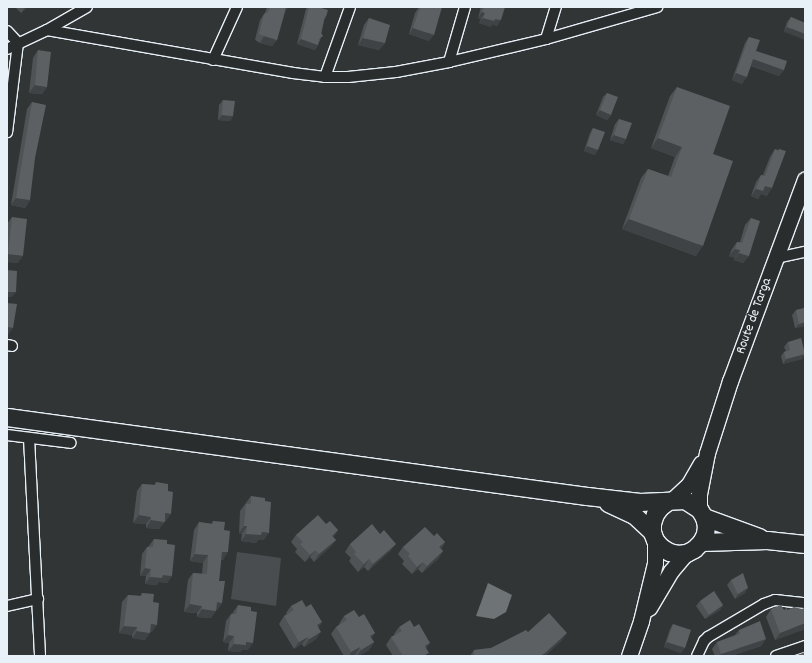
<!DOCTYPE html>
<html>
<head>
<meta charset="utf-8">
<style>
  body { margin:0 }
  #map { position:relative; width:812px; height:663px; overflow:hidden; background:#323536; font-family:Dekko,sans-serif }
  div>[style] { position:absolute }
  .green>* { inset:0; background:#494d4f }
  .water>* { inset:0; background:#6e7376 }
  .roads { filter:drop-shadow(1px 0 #e8f1f8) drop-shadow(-1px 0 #e8f1f8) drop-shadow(0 1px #e8f1f8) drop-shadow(0 -1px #e8f1f8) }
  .minor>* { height:10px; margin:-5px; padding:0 5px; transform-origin:5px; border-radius:5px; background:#2a2d2e }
  .secondary>* { height:15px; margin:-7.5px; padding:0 7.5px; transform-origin:7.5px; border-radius:7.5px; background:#2a2d2e }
  .primary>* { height:17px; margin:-8.5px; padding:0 8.5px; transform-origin:8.5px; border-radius:8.5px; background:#2a2d2e }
  .wall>* { inset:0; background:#4f5355 }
  .shaded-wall>* { inset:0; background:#404345 }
  .building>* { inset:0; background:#5c6063 }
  span { translate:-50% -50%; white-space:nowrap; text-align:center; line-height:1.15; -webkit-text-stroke:3px #2a2d2e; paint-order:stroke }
  .street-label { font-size:14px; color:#e8f1f8 }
  .frame { position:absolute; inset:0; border:8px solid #e8f1f8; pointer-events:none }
</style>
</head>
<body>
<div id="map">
  <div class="green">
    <i style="clip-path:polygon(237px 552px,281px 558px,276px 606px,231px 599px)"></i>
  </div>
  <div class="water">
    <i style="clip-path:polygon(488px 583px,512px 595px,506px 612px,494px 619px,476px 616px)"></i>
  </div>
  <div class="roads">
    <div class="minor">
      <i style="left:47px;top:30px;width:250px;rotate:9.9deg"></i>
      <i style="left:293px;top:73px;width:32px;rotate:7deg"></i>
      <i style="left:325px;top:77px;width:23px"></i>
      <i style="left:348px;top:77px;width:48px;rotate:-5.9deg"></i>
      <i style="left:396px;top:72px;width:54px;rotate:-10.7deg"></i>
      <i style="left:449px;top:62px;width:100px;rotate:-13.3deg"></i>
      <i style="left:546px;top:39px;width:116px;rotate:-16.1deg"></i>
      <i style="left:7px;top:31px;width:16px;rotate:47deg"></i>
      <i style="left:18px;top:43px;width:90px;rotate:97deg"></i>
      <i style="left:546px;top:39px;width:34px;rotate:-73deg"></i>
      <i style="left:7px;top:49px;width:44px;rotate:-25.4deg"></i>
      <i style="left:47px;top:30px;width:46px;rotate:-29.9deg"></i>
      <i style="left:213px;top:60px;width:58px;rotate:-65.6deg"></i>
      <i style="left:449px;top:62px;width:57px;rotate:-73.8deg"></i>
      <i style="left:325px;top:77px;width:74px;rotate:-70.3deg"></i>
      <i style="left:776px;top:258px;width:30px;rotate:-12deg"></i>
      <i style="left:7px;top:345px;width:5px;rotate:11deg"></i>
      <i style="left:7px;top:435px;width:64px;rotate:7.1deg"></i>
      <i style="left:29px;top:438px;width:218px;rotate:87.1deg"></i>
      <i style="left:7px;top:606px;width:32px;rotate:-13deg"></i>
      <i style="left:697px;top:656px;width:17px;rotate:-65deg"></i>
      <i style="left:704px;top:641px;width:6px;rotate:-45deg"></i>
      <i style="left:708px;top:637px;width:65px;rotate:-30.5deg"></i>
      <i style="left:764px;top:604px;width:12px;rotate:-20deg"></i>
      <i style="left:775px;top:600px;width:30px;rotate:6deg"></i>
      <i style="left:776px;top:656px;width:31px;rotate:-19deg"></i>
    </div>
    <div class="secondary">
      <i style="left:671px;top:501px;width:25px;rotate:-43deg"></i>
      <i style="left:689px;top:484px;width:24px;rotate:-60deg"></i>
      <i style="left:699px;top:509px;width:15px;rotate:-90deg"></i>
      <i style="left:699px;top:494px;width:42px;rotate:-79deg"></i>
      <i style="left:707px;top:453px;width:76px;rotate:-72.3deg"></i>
      <i style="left:730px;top:381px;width:215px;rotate:-69.6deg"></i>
      <i style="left:649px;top:608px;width:43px;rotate:-59.3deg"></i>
      <i style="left:671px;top:571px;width:23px;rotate:-50deg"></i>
      <i style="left:629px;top:656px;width:37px;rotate:-71deg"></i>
      <i style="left:641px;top:621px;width:60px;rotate:-76.4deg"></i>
      <i style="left:655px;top:563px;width:23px;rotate:-90deg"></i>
    </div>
    <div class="primary">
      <i style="left:7px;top:417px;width:585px;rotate:7.76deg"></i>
      <i style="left:587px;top:496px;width:53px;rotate:6.5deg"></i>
      <i style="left:640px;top:502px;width:45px;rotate:-2.5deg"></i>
      <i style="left:685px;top:500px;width:17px;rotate:33deg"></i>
      <i style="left:699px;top:509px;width:9px;rotate:58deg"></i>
      <i style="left:704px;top:517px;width:9px;rotate:77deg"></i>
      <i style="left:706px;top:526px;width:8px;rotate:97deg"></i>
      <i style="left:705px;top:534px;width:9px;rotate:117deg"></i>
      <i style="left:701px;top:542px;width:10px;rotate:135deg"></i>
      <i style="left:694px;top:549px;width:9px;rotate:153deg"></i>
      <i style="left:686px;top:553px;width:8px;rotate:173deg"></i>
      <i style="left:678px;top:554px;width:9px;rotate:-167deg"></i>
      <i style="left:669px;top:552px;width:9px;rotate:-148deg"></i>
      <i style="left:661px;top:547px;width:9px;rotate:-131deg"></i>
      <i style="left:655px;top:540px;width:9px;rotate:-111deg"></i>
      <i style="left:652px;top:532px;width:9px;rotate:-90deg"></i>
      <i style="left:652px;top:523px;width:9px;rotate:-72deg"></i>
      <i style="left:655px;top:514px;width:9px;rotate:-54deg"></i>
      <i style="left:660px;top:507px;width:9px;rotate:-36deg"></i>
      <i style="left:608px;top:503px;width:29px;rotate:25deg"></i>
      <i style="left:634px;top:515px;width:25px;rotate:43deg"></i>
      <i style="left:704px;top:517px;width:59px;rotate:20deg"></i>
      <i style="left:701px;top:542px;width:66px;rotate:-1.7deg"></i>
      <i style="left:767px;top:540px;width:38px;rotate:6deg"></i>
    </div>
  </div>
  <div class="wall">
    <i style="clip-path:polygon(15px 7px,28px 7px,21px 13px)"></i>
    <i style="clip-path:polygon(267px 7px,288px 7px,285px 12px,277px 40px,272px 46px,260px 43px,255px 40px,260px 20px,264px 14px,265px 13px)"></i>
    <i style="clip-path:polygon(308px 7px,318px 7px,326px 17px,324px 20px,320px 41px,319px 42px,318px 45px,315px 50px,297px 44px,306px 9px)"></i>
    <i style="clip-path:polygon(419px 7px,429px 41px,409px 34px,415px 13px)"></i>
    <i style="clip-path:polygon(481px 7px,505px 7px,497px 26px,492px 24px,491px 27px,479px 23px,481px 19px,478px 18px)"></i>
    <i style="clip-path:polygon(791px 17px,805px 23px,784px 32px,787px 22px)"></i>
    <i style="clip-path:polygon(369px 18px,385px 43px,379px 50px,358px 45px,364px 25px)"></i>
    <i style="clip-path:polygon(749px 37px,756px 51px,784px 70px,779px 76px,751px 66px,742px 84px,732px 80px,745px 43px)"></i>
    <i style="clip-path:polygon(38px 50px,47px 87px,42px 94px,29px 93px,33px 58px)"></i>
    <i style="clip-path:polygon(677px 87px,713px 154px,696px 256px,622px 229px,641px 178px,648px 169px,668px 176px,675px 157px,651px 148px,670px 96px)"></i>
    <i style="clip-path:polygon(607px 93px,611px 115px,607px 120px,596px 115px,603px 97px)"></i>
    <i style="clip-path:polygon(223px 100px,233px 116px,230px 121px,218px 120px,219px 105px)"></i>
    <i style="clip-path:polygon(32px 102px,30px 200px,25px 208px,11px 205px,27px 109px)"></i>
    <i style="clip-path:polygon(619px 119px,626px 139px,623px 144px,610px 140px,615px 124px)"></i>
    <i style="clip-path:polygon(593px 128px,595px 155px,584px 151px,590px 133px)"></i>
    <i style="clip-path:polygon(775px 149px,778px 150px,779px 149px,767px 196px,761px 194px,758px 199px,751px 196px,756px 182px,761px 175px,763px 175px,770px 157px)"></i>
    <i style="clip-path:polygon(12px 217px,18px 263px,7px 262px,7px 224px)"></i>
    <i style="clip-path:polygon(751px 218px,749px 256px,743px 263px,734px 260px,735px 258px,729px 256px,732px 249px,737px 242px,740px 242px,745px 225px)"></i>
    <i style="clip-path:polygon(805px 308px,805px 326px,795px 328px,792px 315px,796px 310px)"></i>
    <i style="clip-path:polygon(788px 342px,805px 352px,805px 354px,802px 359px,783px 364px,781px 356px,784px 352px,786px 351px,784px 347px)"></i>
    <i style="clip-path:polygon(156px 482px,166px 521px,165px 521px,159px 529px,146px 528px,146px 524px,133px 523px,137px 491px,142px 484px,154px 485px)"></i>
    <i style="clip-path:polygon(251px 496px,264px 540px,258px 540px,256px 543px,241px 541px,242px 534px,239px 533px,240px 511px)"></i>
    <i style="clip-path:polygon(213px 521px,224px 530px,223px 560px,221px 560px,219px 581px,222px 603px,217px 610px,216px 610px,211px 618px,197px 617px,197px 613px,184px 612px,188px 580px,193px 573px,202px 574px,203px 563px,190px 561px,194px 530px,199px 522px,211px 524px)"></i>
    <i style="clip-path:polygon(326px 524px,338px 530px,333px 537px,336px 540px,330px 547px,314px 562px,310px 557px,305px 562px,295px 552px,297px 549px,291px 542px,296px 535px)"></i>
    <i style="clip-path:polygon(380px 534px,396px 544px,390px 551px,368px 571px,364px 567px,358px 572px,349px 561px,351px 558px,345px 552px,350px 544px)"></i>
    <i style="clip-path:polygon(434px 536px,445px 542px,441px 549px,443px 551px,438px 559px,422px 573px,418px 569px,412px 574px,402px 564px,404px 561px,398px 554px,403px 547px)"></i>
    <i style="clip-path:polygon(154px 539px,167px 544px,172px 576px,167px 583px,159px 582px,157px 585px,145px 584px,146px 576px,140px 576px,142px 554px,147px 547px,148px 547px)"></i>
    <i style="clip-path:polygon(731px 580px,745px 593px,735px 599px,727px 585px)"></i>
    <i style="clip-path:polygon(142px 593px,152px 632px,150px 632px,145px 640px,132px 638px,132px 635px,119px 633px,122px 602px,128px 595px,140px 596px)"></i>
    <i style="clip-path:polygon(700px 601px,723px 605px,720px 610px,705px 619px,696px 606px)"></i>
    <i style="clip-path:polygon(238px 605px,248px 650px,242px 650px,240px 652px,228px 651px,229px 643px,223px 642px,226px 621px,231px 614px,232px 614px)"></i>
    <i style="clip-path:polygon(291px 606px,306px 607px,322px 622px,318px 628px,316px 639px,304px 647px,302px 644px,294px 649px,279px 624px,284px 616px,287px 614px,286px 613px)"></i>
    <i style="clip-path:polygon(805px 608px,805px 629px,775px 640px,766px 617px,771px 609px,787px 610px,802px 609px)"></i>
    <i style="clip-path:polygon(344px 616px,359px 617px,375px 633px,371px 638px,374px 642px,369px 650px,358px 656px,356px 656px,355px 655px,352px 656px,344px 656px,331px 634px,336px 627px,339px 625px,339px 624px)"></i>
    <i style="clip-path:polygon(673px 624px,681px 653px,664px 647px,670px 629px)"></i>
    <i style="clip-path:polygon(399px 627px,426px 648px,426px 656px,393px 656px,386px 645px,391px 637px,395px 635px,394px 634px)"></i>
    <i style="clip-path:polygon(739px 630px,766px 639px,761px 646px,731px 656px,715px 656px,712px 649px,717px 642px,735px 635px)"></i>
    <i style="clip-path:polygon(528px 632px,562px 640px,545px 656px,470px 656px,474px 650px,491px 648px)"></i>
  </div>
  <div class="shaded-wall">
    <i style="clip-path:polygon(25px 7px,28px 7px,21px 13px)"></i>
    <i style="clip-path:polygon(285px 7px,288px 7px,285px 12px,282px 11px)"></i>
    <i style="clip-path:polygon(482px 12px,485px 13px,481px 19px,478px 18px)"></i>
    <i style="clip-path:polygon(483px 18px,495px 19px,501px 20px,497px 26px,492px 24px,491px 27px,479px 23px)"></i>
    <i style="clip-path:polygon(787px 27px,805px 34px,805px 40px,784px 32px)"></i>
    <i style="clip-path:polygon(413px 28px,434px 35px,429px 41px,409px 34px)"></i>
    <i style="clip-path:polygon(264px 36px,277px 40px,272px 46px,260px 43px)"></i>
    <i style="clip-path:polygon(363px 38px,385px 43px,379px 50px,358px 45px)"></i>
    <i style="clip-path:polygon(301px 39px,318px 45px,315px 50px,297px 44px)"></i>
    <i style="clip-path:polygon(753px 59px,784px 70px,779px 76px,749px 65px)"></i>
    <i style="clip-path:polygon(736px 73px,747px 77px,742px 84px,732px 80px)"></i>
    <i style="clip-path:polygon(35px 85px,47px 87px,42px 94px,29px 93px)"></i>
    <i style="clip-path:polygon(600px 110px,611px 115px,607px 120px,596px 115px)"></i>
    <i style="clip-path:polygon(222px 115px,233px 116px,230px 121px,218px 120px)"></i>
    <i style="clip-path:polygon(614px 135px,626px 139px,623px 144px,610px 140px)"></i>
    <i style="clip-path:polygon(658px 138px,682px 147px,675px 157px,651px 148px)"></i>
    <i style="clip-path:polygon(587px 146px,598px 150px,595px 155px,584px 151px)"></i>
    <i style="clip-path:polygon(765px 186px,772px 188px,767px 196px,761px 194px,758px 199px,751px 196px,756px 189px)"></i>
    <i style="clip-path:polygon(16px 198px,30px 200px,25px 208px,11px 205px)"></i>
    <i style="clip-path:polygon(629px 219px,703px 246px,696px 256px,622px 229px)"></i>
    <i style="clip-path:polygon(735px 249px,740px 250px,735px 258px,729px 256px)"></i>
    <i style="clip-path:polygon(739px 253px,749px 256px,743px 263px,734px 260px)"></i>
    <i style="clip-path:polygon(8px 254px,23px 256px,18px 263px,7px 262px,7px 255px)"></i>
    <i style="clip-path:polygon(7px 292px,16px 292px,12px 297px,7px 297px)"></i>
    <i style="clip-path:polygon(805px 322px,805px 326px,795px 328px,799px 324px)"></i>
    <i style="clip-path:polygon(7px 327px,13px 328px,8px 335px,7px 335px)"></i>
    <i style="clip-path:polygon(805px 354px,802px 359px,783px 364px,786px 359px)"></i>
    <i style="clip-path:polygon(165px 513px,171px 514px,166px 521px,160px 521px)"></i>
    <i style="clip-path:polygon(139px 515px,151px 517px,146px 524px,133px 523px)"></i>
    <i style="clip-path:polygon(151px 520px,165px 522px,159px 529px,146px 528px)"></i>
    <i style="clip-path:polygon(244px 526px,247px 526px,242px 534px,239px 533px)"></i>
    <i style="clip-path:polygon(338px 530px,333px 538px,332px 536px)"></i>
    <i style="clip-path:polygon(262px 532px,269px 533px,264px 540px,258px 540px,256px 543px,241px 541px,246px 534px)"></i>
    <i style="clip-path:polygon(336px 540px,330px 547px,314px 562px,319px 554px)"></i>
    <i style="clip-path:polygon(445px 542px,440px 549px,439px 547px)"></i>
    <i style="clip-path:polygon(396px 544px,390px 551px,368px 571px,373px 564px)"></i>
    <i style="clip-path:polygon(315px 550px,310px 557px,305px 562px,310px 555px)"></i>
    <i style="clip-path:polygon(443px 551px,438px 559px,422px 573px,427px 566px)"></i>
    <i style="clip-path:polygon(222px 552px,228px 552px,223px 560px,217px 559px)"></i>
    <i style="clip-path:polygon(195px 554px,208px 555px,203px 563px,190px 561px)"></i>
    <i style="clip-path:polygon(369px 559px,364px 567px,358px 572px,364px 564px)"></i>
    <i style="clip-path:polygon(423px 562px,418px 569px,412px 574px,417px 567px)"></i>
    <i style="clip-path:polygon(145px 568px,151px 569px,146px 576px,140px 576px)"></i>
    <i style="clip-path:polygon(163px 575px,172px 576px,167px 583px,159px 582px,157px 585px,145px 584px,150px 577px)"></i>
    <i style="clip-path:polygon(748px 588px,745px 593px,735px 599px,738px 594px)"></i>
    <i style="clip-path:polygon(217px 602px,222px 603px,217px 610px,211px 610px)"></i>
    <i style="clip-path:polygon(190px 604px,202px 606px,197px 613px,184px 612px)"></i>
    <i style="clip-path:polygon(723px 605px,720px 610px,705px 619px,709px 615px)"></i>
    <i style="clip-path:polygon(202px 609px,216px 611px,211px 618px,197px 617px)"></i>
    <i style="clip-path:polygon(322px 622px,317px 630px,317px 625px)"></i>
    <i style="clip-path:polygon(805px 623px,805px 629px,775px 640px,780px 633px)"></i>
    <i style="clip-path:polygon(151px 624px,157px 625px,152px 632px,146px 631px)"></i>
    <i style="clip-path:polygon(124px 626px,137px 627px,132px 635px,119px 633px)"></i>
    <i style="clip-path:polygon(137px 631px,150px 633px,145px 640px,132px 638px)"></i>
    <i style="clip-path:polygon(321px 632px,316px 639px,304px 647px,309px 639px)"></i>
    <i style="clip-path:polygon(375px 633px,370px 640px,370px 636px)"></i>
    <i style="clip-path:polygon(567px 633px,562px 640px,545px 656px,540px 656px)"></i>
    <i style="clip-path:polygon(228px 635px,234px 636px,229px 643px,223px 642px)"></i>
    <i style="clip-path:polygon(308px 637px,302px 644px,294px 649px,299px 642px)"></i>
    <i style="clip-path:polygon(766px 639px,761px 646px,731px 656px,720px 656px,721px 654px)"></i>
    <i style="clip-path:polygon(246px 642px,253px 643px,248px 650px,242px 650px,240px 652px,228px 651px,234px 644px)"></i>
    <i style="clip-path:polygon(374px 642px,369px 650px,358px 656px,357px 656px,361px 650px)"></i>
    <i style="clip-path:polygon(667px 642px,685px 648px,681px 653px,664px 647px)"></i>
    <i style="clip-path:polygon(430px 643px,425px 650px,425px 646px)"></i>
    <i style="clip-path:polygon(360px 647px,355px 655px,352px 656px,349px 656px,351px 652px)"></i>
  </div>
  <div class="building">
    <i style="clip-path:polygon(270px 7px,286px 7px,277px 40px,264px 36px,259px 34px,264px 14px,268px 12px)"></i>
    <i style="clip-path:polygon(309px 7px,318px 7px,328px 10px,326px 17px,325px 16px,321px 33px,323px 36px,319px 39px,318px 45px,301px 39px)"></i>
    <i style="clip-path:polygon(420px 7px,442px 7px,434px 35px,413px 28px)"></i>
    <i style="clip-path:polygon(484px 7px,505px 7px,501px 20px,495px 19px,494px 21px,483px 18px,485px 13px,482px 12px)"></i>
    <i style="clip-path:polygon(791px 17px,805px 23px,805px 34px,787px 27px)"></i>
    <i style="clip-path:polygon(369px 18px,390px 25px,385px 43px,363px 38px)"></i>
    <i style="clip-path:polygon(749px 37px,760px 40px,756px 51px,787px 61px,784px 70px,753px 59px,747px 77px,736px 73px)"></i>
    <i style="clip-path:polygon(38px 50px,51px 52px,47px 87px,35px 85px)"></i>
    <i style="clip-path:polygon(677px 87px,730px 106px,713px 154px,733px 161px,703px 246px,629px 219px,648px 169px,671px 177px,682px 147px,658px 138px)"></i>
    <i style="clip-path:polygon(607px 93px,618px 97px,611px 115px,600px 110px)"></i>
    <i style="clip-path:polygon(223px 100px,235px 101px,233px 116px,222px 115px)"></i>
    <i style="clip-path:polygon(32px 102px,46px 105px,35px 158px,30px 200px,16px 198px)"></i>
    <i style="clip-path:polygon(619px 119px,632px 123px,626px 139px,614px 135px)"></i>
    <i style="clip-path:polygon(593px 128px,605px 132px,598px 150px,587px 146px)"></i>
    <i style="clip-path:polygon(775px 149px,778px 151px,779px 149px,786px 151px,772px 188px,765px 186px,763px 191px,756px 189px,761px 175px,765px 176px)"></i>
    <i style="clip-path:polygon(12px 217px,27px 219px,23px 256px,8px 254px)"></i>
    <i style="clip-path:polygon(751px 218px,760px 221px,749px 256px,739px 253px,740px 250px,735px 249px,737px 242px,742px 243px)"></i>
    <i style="clip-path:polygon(7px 270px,17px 271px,16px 292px,7px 292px)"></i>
    <i style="clip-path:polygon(7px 303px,17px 304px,13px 328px,7px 327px)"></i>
    <i style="clip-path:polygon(805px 308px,805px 322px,799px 324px,796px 310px)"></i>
    <i style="clip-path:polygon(801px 338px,805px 354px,786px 359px,784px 352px,790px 350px,788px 342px)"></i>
    <i style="clip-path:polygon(156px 482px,168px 484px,168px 491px,173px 492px,171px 514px,165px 513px,165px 522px,151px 520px,151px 517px,139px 515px,142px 484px,156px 485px)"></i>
    <i style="clip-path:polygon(251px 496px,265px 498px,265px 501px,271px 502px,269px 533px,262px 532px,261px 535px,246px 534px,247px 526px,244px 526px,246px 504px,251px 504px)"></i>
    <i style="clip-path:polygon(318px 515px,326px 524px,330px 521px,338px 530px,332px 536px,336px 540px,319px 554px,315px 550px,310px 555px,300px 544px,303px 542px,296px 535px)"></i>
    <i style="clip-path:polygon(213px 521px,225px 522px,224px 530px,230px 531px,228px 552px,222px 552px,219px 581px,225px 581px,222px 603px,217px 602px,216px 611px,202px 609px,202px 606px,190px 604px,193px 573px,207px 574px,208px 555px,195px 554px,199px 522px,213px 524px)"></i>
    <i style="clip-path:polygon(372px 524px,380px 534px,384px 530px,396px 544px,373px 564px,369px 559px,364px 564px,354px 554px,356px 552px,350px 544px)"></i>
    <i style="clip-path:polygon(425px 527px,434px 536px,437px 533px,445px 542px,439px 547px,443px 551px,427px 566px,423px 562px,417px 567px,408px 556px,410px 554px,403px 547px)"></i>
    <i style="clip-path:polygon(154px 539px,167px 540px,167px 544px,175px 545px,172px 576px,163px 575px,162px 578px,150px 577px,151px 569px,145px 568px,147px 547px,153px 547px)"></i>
    <i style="clip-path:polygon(743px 573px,748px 588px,738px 594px,731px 580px)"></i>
    <i style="clip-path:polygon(714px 591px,723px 605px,709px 615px,700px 601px)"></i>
    <i style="clip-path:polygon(142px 593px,154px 594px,153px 602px,159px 603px,157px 625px,151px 624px,150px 633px,137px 631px,137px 627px,124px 626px,128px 595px,142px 596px)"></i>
    <i style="clip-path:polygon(302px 600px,306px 607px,311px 604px,322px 622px,317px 625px,321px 632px,309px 639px,308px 637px,299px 642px,284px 616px,294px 610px,291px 606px)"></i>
    <i style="clip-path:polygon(238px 605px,251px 607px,251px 611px,257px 612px,253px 643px,246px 642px,246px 645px,234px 644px,234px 636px,228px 635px,231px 614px,236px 614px)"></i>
    <i style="clip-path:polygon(781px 605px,784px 610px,787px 608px,787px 610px,794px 607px,802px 609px,805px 608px,805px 623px,780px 633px,771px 609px)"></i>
    <i style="clip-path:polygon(354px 610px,359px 617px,364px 614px,375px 633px,370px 636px,374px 642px,361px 650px,360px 647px,351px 652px,336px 627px,347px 620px,344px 616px)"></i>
    <i style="clip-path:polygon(549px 613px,567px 633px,545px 653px,540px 656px,474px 656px,474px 650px,491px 648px,526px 630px,528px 632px)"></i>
    <i style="clip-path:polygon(410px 620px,414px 627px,419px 624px,430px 643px,425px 646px,429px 653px,423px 656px,403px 656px,391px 637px,402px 631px,399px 627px)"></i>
    <i style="clip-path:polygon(760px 621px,766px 639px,721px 654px,717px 642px,740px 634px,739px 630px)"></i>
    <i style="clip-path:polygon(673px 624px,691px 630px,685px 648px,667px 642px)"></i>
    <i style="clip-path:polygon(805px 652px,805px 656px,795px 656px)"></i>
  </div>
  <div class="street-label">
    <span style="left:754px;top:316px;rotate:-70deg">Route de Targa</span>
  </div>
  <div class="frame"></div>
</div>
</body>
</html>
